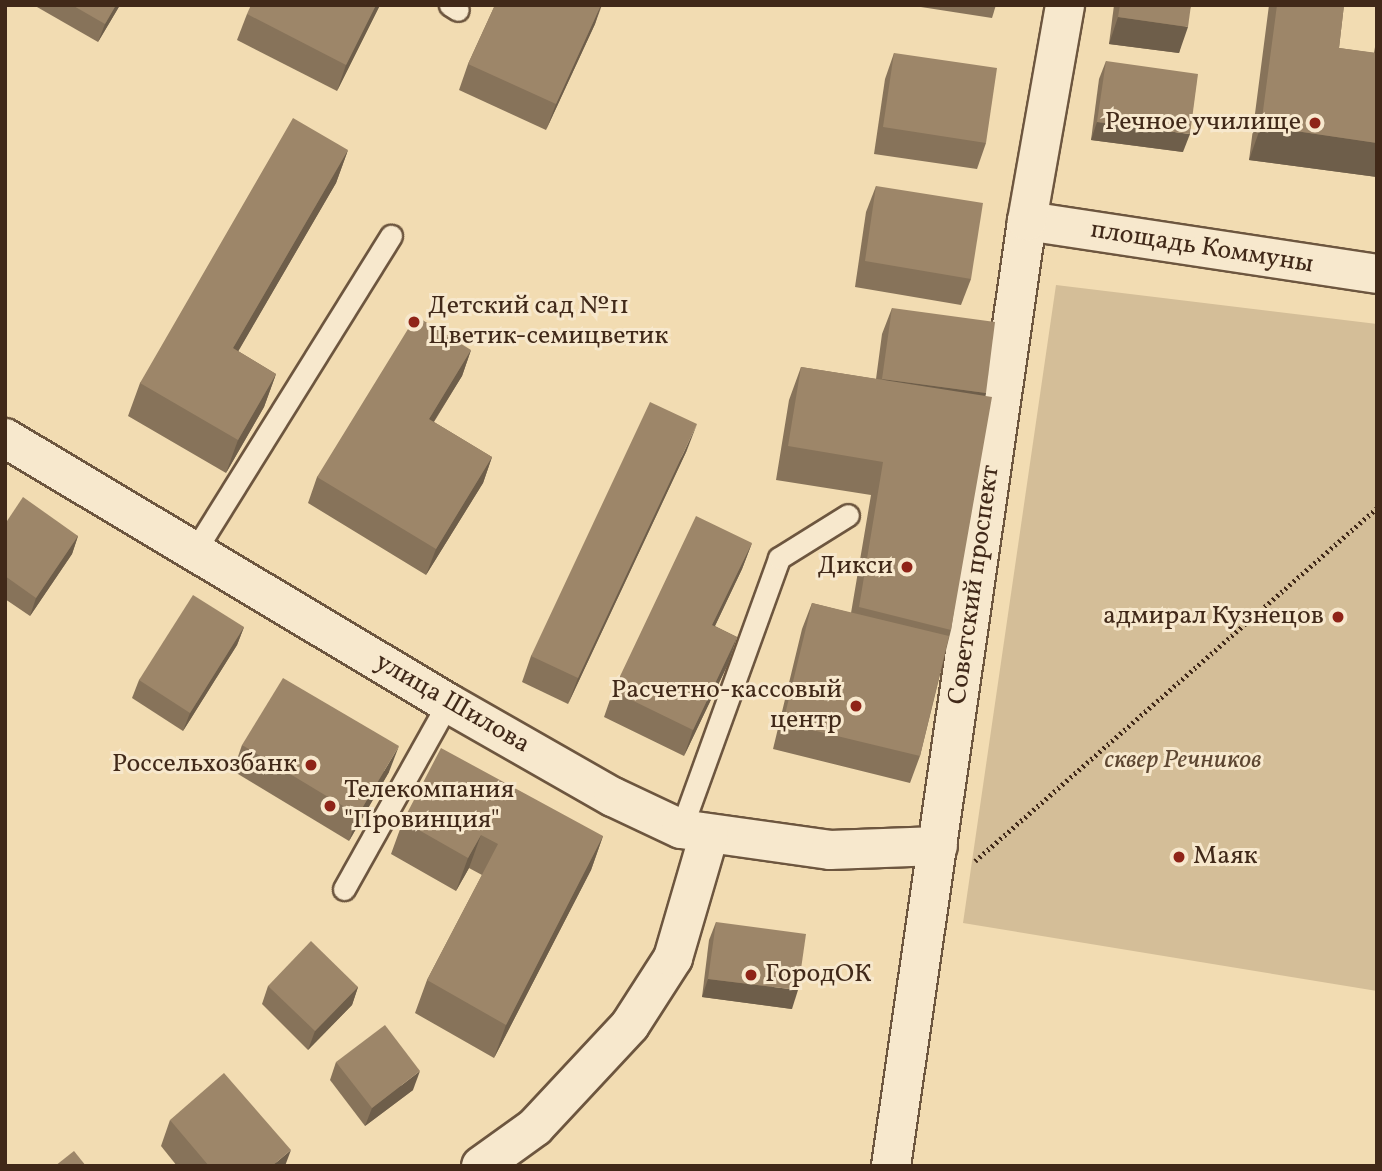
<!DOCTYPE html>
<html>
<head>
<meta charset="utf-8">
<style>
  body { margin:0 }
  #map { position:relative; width:1382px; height:1171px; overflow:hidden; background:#f2dcb2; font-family:Vollkorn,serif }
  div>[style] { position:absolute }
  .green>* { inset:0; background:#d4be98 }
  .path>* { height:4.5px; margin-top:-2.25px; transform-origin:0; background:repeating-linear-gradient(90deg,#412919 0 2px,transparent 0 5.5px) }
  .roads { filter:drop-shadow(2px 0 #6d563f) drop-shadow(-2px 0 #6d563f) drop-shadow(0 2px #6d563f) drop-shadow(0 -2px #6d563f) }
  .service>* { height:21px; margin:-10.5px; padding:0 10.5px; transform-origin:10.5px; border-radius:10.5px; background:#f7e8cd }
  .minor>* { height:38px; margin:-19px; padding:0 19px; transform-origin:19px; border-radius:19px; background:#f7e8cd }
  .secondary>* { height:38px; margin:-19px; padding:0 19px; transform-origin:19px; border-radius:19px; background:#f7e8cd }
  .wall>* { inset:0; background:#87735a }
  .shaded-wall>* { inset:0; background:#6e5e4a }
  .building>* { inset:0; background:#9d8669 }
  .dots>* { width:19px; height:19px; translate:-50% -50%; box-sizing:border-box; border:4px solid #f7e8cd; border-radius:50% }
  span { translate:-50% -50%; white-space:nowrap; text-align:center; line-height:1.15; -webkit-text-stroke:6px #f7e8cd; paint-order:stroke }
  .poi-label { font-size:26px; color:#412919 }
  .right { translate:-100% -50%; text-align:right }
  .left { translate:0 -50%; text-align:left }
  .street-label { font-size:26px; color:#412919 }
  .park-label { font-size:26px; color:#5e4732; font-style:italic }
  .frame { position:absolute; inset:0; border:7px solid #412919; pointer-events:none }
</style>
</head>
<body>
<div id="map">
  <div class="green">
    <i style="clip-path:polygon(1056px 285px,1377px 324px,1377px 991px,963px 923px)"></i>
  </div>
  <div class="path">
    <i style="left:975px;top:861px;width:535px;rotate:-41.29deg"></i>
  </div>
  <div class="roads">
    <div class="service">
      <i style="left:450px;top:5px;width:9px;rotate:32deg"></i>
      <i style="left:196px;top:549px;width:369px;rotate:-58.1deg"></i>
      <i style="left:681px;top:829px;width:288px;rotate:-70.1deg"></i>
      <i style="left:779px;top:558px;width:81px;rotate:-31.9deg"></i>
      <i style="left:344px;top:889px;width:213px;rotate:-60.8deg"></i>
    </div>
    <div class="minor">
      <i style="left:1027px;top:221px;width:354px;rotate:8.6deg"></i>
      <i style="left:5px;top:438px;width:516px;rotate:30.89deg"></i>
      <i style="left:448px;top:703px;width:190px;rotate:29.7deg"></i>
      <i style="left:613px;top:797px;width:75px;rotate:25.2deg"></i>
      <i style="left:681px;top:829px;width:150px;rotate:8deg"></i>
      <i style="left:830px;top:850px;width:108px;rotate:-2.1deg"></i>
      <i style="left:481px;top:1166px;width:67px;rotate:-35.8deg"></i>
      <i style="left:535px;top:1127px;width:139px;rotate:-47deg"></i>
      <i style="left:630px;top:1025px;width:80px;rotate:-57.3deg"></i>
      <i style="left:673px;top:958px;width:128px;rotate:-73.7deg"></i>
    </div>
    <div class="secondary">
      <i style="left:891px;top:1166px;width:955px;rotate:-81.81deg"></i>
      <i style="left:1027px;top:221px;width:219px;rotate:-80deg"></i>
    </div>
  </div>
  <div class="wall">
    <i style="clip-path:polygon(37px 5px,120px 5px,98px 42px,37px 7px)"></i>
    <i style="clip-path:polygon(380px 5px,337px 91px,237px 40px,247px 14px)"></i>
    <i style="clip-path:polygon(495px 5px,602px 5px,595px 24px,546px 130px,459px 90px,468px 64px)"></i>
    <i style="clip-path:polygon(908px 5px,996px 5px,992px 18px)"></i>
    <i style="clip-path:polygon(1114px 5px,1191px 5px,1179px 53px,1109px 44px)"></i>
    <i style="clip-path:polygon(1269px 5px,1344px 5px,1339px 48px,1374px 53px,1377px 35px,1377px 177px,1249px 160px)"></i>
    <i style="clip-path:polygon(894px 53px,986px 143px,977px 169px,874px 154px,885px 79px)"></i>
    <i style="clip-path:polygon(1106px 61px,1183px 152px,1091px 140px,1099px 79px)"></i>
    <i style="clip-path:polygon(348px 150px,336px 183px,238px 351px,276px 374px,264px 407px,226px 473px,128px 416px,140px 383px)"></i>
    <i style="clip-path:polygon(876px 186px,971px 279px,961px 305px,855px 287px,866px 212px)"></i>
    <i style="clip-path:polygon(892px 308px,986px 393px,951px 630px,920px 756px,910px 783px,773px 749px,802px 629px,812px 603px,851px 613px,871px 495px,776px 480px,789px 400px,801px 367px,876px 379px,882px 334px)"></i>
    <i style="clip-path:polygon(471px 350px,462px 376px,434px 422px,492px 457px,483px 483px,426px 575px,308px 503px,317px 477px)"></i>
    <i style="clip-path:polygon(687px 450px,568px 704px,522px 682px,531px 656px)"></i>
    <i style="clip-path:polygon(5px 524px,78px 536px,72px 554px,30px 616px,5px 599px)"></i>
    <i style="clip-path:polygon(752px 543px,742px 569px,715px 626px,737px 637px,728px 664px,684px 756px,604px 717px,613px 691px)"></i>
    <i style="clip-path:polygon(244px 627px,237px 645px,183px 731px,132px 698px,139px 680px)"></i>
    <i style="clip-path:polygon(242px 745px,389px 772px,349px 841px,233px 771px)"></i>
    <i style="clip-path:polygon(403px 821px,603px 836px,591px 870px,494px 1058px,415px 1013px,427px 980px,482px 875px,469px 868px,456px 891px,391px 854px)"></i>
    <i style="clip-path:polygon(716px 922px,792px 1009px,702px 997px,709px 940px)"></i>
    <i style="clip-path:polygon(268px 986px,358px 987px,352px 1005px,308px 1050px,262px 1004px)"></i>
    <i style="clip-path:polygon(336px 1062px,413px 1090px,365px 1126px,330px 1080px)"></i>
    <i style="clip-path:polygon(170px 1120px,285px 1166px,177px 1166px,161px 1146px)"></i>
  </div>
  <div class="shaded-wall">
    <i style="clip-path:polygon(116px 5px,120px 5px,98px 42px,105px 24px)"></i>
    <i style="clip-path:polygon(376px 5px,380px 5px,337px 91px,346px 65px)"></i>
    <i style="clip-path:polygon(601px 5px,595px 24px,546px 130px,556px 104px)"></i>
    <i style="clip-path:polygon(1118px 17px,1188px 27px,1179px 53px,1109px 44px)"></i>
    <i style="clip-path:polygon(1097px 122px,1190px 134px,1183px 152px,1091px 140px)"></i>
    <i style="clip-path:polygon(1261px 126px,1377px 143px,1377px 177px,1249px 160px)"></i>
    <i style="clip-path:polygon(348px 150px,336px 183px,221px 381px,233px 348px)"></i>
    <i style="clip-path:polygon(471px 350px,462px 376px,419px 445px,429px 419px)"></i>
    <i style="clip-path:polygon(276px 374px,264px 407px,226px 473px,238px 440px)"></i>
    <i style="clip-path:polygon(882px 379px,986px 393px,977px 419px)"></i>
    <i style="clip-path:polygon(697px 424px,687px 450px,568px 704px,578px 678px)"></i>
    <i style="clip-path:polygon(492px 457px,483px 483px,426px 575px,436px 549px)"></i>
    <i style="clip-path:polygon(78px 536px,72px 554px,30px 616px,36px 598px)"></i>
    <i style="clip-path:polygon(752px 543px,742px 569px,703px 651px,712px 625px)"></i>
    <i style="clip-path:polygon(244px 627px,237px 645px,183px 731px,190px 713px)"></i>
    <i style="clip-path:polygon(737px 637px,728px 664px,684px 756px,693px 730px)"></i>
    <i style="clip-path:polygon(399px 746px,389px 772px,349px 841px,358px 815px)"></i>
    <i style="clip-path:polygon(481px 835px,469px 868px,456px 891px,468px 858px)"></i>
    <i style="clip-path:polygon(603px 836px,591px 870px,494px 1058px,506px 1025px)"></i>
    <i style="clip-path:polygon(708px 979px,798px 990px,792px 1009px,702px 997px)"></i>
    <i style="clip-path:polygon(358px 987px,352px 1005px,308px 1050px,315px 1031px)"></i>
    <i style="clip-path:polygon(420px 1071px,413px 1090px,365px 1126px,372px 1108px)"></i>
    <i style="clip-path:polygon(291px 1150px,285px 1166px,272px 1166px)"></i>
  </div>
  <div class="building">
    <i style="clip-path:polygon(72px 5px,116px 5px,105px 24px)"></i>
    <i style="clip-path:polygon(251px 5px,376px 5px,346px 65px,247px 14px)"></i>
    <i style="clip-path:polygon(495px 5px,601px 5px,556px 104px,468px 64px)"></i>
    <i style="clip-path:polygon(1120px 5px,1191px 5px,1188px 27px,1118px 17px)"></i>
    <i style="clip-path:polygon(1277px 5px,1344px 5px,1339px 48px,1377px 53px,1377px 143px,1261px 126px)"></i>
    <i style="clip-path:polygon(894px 53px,997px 68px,986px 143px,883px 127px)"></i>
    <i style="clip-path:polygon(1106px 61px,1198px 74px,1190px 134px,1097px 122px)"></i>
    <i style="clip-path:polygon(293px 118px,348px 150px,233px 348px,276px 374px,238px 440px,140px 383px)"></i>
    <i style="clip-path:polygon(876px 186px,983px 203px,971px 279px,865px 261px)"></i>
    <i style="clip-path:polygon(892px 308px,995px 322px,986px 393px,882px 379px)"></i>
    <i style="clip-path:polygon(416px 316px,471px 350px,429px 419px,492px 457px,436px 549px,317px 477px)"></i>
    <i style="clip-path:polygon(801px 367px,992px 397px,951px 630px,859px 607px,883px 462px,788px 446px)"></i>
    <i style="clip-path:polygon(650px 402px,697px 424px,578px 678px,531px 656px)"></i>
    <i style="clip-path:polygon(23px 497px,78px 536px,36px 598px,5px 576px,5px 524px)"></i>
    <i style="clip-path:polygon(696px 516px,752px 543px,712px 625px,737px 637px,693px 730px,613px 691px)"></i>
    <i style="clip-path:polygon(193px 595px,244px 627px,190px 713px,139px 680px)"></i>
    <i style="clip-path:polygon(812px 603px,949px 636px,920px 756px,783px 723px)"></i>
    <i style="clip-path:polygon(283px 678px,399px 746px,358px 815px,242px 745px)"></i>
    <i style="clip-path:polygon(441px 748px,603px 836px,506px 1025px,427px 980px,498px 844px,481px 835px,468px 858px,403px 821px)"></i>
    <i style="clip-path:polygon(716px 922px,806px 934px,798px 990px,708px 979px)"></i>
    <i style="clip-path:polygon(311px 941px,358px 987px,315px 1031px,268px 986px)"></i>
    <i style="clip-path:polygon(385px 1025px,420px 1071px,372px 1108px,336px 1062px)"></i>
    <i style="clip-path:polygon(224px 1073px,291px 1150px,272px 1166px,209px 1166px,170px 1120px)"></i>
    <i style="clip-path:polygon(74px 1151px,86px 1166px,55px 1166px)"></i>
  </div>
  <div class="dots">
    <i style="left:1315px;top:123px;background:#8f2418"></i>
    <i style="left:414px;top:322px;background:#8f2418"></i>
    <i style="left:907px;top:567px;background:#8f2418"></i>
    <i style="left:1338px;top:617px;background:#8f2418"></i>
    <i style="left:856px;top:706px;background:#8f2418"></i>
    <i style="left:311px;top:765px;background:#8f2418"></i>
    <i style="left:330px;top:806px;background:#8f2418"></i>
    <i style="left:1179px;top:857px;background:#8f2418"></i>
    <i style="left:751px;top:975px;background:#8f2418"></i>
  </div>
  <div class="poi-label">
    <span class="right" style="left:1301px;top:123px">Речное училище</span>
    <span class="left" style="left:428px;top:322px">Детский сад №11<br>Цветик-семицветик</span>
    <span class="right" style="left:893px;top:567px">Дикси</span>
    <span class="right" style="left:1324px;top:617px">адмирал Кузнецов</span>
    <span class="right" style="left:842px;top:706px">Расчетно-кассовый<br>центр</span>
    <span class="right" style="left:297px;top:765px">Россельхозбанк</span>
    <span class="left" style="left:344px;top:806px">Телекомпания<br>"Провинция"</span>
    <span class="left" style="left:1193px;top:857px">Маяк</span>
    <span class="left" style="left:765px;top:975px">ГородОК</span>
  </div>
  <div class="street-label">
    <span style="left:1202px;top:248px;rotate:9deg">площадь Коммуны</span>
    <span style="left:975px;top:585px;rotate:-82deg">Советский проспект</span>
    <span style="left:452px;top:704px;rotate:30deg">улица Шилова</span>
  </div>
  <div class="park-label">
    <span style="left:1183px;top:761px">сквер Речников</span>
  </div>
  <div class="frame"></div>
</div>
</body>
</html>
